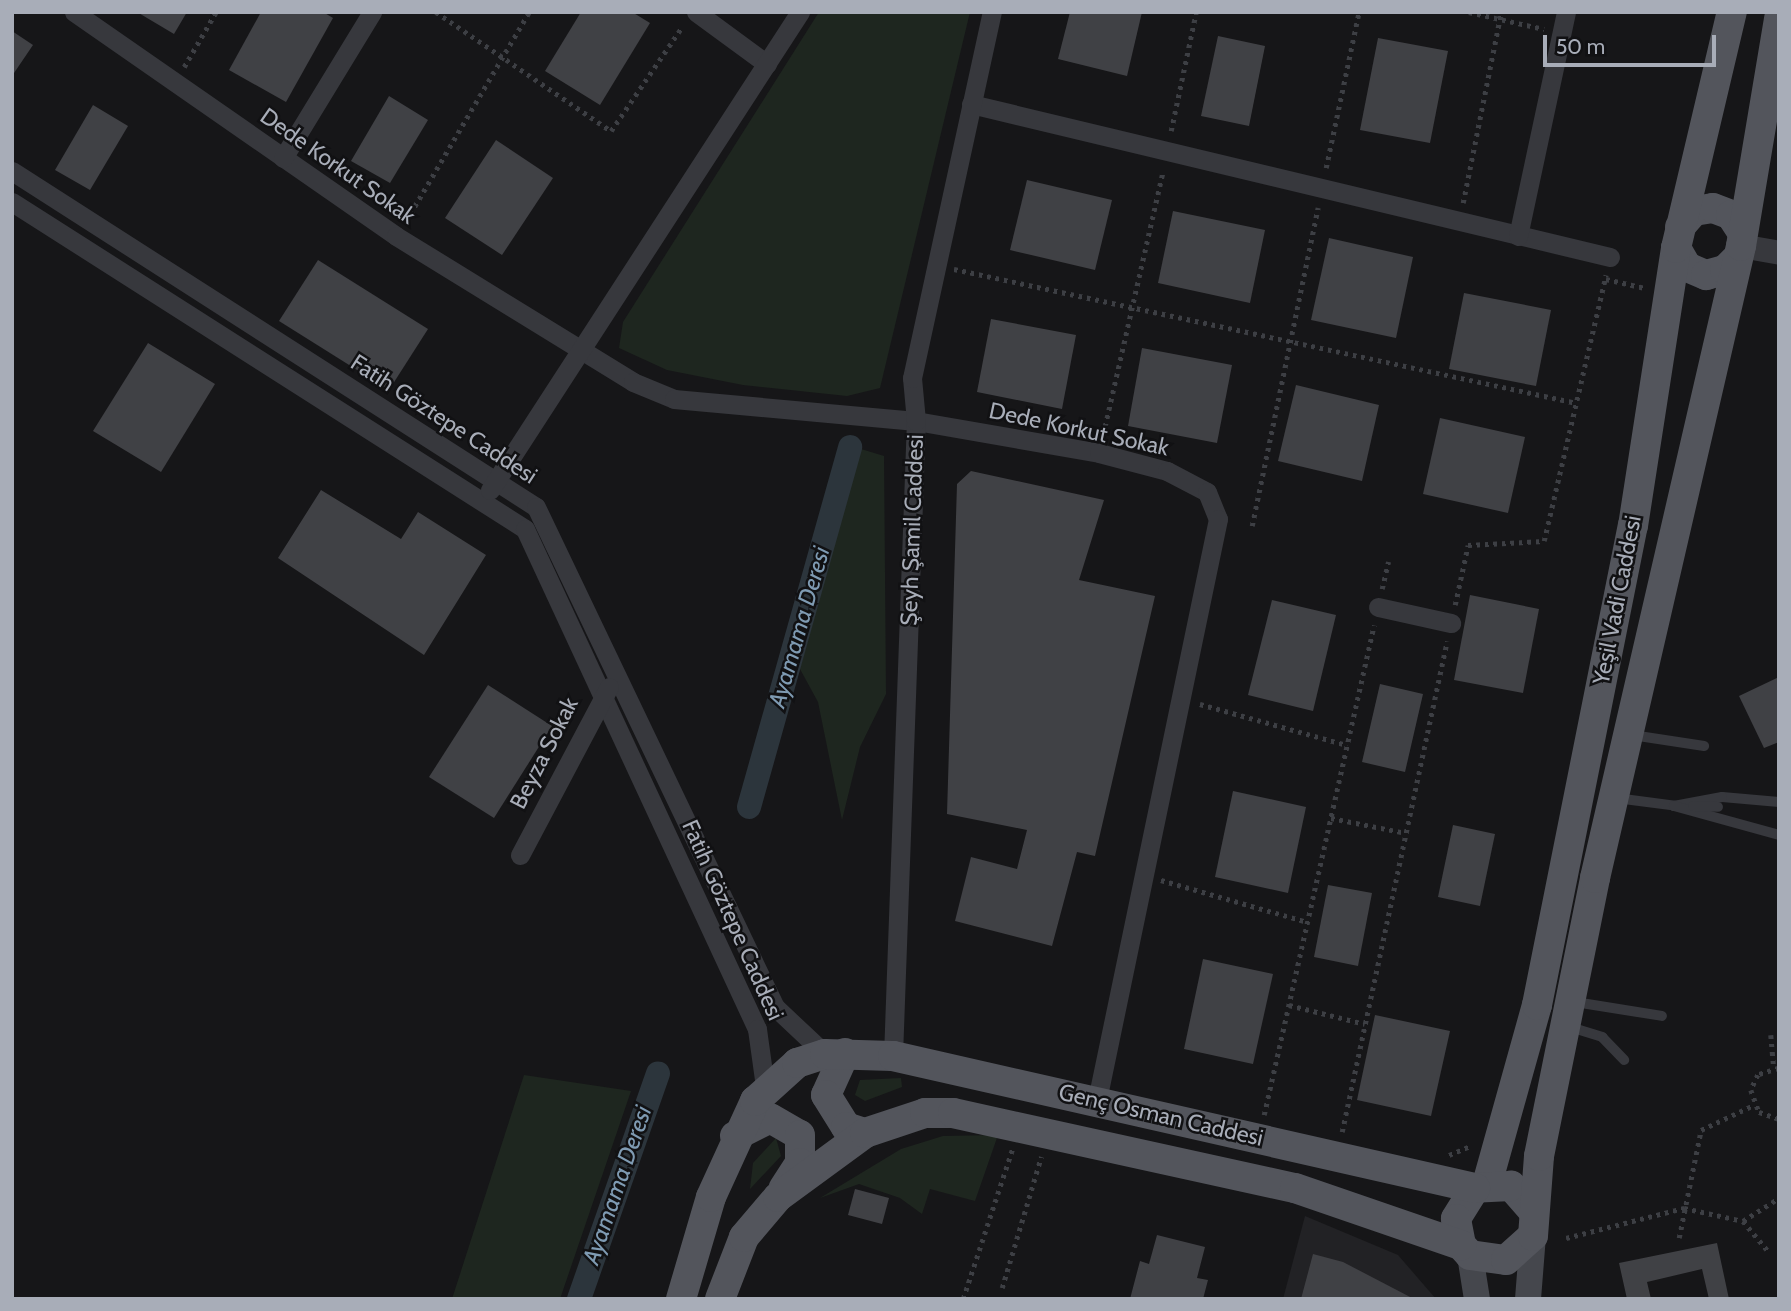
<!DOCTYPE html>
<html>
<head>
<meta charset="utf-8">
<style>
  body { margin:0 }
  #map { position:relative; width:1791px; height:1311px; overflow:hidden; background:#161618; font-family:Cabin,sans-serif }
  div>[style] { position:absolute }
  .built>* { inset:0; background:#222225 }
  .green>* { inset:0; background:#1e261f }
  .canal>* { height:24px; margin:-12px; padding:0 12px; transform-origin:12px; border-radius:12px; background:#2c353c }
  .building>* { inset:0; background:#404145 }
  .path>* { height:4.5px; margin-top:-2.25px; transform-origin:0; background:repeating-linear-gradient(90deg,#3d3f44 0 3.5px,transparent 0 8.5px) }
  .service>* { height:10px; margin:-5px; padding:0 5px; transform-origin:5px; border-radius:5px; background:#37383d }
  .minor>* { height:19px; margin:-9.5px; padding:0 9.5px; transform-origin:9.5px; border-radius:9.5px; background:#37383d }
  .tertiary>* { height:24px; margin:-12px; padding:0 12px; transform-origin:12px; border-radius:12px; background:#37383d }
  .secondary>* { height:26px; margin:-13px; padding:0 13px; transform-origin:13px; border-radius:13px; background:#45474d }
  .primary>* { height:30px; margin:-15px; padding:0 15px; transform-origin:15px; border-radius:15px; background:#53555c }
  span { translate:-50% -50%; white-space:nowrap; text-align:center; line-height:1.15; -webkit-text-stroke:5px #111113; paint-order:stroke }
  .street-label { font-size:23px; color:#a8adb8 }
  .water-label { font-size:24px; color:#7f9bb3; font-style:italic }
  .frame { position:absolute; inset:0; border:14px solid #a8adb8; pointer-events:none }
  .scale { position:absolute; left:1543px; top:35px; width:173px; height:32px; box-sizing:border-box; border:4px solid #a8adb8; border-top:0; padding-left:9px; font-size:21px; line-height:24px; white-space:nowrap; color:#a8adb8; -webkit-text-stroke:5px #111113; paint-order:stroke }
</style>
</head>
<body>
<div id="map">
  <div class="built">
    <i style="clip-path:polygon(1305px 1216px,1398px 1255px,1436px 1299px,1283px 1299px)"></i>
  </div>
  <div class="green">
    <i style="clip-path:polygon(819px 12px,970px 12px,880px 388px,847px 396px,743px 385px,667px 370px,619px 348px,623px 322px)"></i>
    <i style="clip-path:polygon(861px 449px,884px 456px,886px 694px,860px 747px,842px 820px,818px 702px,800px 669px)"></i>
    <i style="clip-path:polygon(524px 1075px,631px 1091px,560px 1299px,452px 1299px)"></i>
    <i style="clip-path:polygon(901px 1078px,902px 1087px,865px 1101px,855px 1095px,860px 1080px)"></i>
    <i style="clip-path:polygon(998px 1135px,975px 1201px,930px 1189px,922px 1214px,900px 1198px,859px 1184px,820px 1198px,901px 1149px,943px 1136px)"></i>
    <i style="clip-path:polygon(776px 1138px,781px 1156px,750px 1189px,753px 1163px)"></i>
  </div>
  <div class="canal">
    <i style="left:749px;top:807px;width:374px;rotate:-74.3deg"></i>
    <i style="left:579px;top:1299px;width:239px;rotate:-70.7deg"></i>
  </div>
  <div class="building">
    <i style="clip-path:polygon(137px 12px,187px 12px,174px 34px)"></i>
    <i style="clip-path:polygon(261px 12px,323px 12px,333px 18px,286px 102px,229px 70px)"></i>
    <i style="clip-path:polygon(581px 12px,632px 12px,650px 23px,600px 105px,545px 71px)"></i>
    <i style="clip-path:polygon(1070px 12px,1142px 12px,1127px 76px,1058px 59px)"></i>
    <i style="clip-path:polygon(12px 31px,33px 45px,12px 76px)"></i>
    <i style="clip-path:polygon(1218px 36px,1265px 46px,1249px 126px,1201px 116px)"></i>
    <i style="clip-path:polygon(1378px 38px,1448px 51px,1430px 143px,1360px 130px)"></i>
    <i style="clip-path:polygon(389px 96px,428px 120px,390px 183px,351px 161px)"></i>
    <i style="clip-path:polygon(93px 105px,128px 126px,90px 190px,55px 170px)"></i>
    <i style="clip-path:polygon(496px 140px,553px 178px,502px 255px,445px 218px)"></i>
    <i style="clip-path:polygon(1027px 180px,1112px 200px,1095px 270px,1010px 250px)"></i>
    <i style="clip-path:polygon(1173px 211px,1265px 230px,1250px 303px,1158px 283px)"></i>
    <i style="clip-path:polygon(1329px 238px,1413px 257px,1396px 338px,1311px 320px)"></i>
    <i style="clip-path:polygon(318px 260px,428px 329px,389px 390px,279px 321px)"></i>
    <i style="clip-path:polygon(1464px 293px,1551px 310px,1536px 386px,1449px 369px)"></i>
    <i style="clip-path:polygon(991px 319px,1076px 335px,1062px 409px,977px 392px)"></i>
    <i style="clip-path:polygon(148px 343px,215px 384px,161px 472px,93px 431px)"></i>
    <i style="clip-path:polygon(1142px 348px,1232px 365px,1217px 443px,1128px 426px)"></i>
    <i style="clip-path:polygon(1296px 385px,1379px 405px,1362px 481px,1278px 461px)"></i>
    <i style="clip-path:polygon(1440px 418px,1525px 437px,1508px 513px,1423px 494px)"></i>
    <i style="clip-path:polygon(971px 471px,1104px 500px,1079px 580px,1155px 596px,1095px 856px,1077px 852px,1052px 946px,955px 921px,971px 857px,1017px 869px,1027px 830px,947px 814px,957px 484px)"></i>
    <i style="clip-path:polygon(321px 490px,401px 539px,418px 512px,486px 555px,424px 655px,278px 558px)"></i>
    <i style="clip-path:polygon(1470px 595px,1539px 609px,1523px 693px,1454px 680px)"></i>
    <i style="clip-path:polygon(1272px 600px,1336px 615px,1313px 711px,1248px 695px)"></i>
    <i style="clip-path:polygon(1779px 677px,1779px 742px,1764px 748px,1739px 696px)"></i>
    <i style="clip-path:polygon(1380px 684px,1423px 694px,1405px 772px,1362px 762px)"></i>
    <i style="clip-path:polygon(488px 685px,552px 726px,494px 818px,429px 777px)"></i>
    <i style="clip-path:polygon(1233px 791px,1306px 807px,1288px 893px,1215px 877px)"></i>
    <i style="clip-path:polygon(1453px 825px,1495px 834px,1480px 906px,1438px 897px)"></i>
    <i style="clip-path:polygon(1328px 885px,1372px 893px,1358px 966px,1314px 957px)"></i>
    <i style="clip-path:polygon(1203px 959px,1273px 974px,1253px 1064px,1184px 1049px)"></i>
    <i style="clip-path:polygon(1375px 1015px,1450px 1031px,1431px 1116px,1357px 1100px)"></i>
    <i style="clip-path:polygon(855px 1189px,889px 1198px,882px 1224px,848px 1215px)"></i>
    <i style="clip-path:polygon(1157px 1235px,1205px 1247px,1197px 1278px,1208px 1280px,1203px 1299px,1130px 1299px,1140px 1261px,1149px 1264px)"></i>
    <i style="clip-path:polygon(1717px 1243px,1729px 1299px,1709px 1299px,1702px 1269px,1647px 1282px,1651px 1299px,1627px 1299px,1619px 1263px)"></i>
    <i style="clip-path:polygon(1313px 1254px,1343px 1262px,1414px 1299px,1301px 1299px)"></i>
  </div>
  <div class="path">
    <i style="left:436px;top:12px;width:212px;rotate:34.2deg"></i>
    <i style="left:611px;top:131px;width:126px;rotate:-55.7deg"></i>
    <i style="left:1469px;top:12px;width:77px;rotate:12.8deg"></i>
    <i style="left:184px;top:67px;width:64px;rotate:-59.8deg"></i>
    <i style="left:1171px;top:131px;width:122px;rotate:-78.1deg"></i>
    <i style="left:1326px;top:168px;width:159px;rotate:-78.1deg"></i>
    <i style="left:1463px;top:203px;width:195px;rotate:-78.7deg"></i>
    <i style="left:406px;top:221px;width:243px;rotate:-59.5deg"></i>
    <i style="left:954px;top:269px;width:637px;rotate:12.14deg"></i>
    <i style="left:1606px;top:279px;width:40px;rotate:13deg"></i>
    <i style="left:1103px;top:435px;width:271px;rotate:-77.2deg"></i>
    <i style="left:1252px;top:526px;width:325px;rotate:-78.3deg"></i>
    <i style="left:1382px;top:589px;width:28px;rotate:-77deg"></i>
    <i style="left:1455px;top:605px;width:61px;rotate:-77.8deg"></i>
    <i style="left:1468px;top:545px;width:76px;rotate:-3deg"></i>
    <i style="left:1544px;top:541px;width:273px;rotate:-76.9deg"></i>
    <i style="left:1200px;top:704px;width:153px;rotate:15.6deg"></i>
    <i style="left:1331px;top:818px;width:76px;rotate:11.3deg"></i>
    <i style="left:1161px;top:880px;width:152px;rotate:16deg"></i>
    <i style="left:1289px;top:1005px;width:78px;rotate:14deg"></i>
    <i style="left:1771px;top:1035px;width:32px;rotate:85deg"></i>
    <i style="left:1779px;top:1068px;width:22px;rotate:162deg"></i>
    <i style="left:1758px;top:1075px;width:17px;rotate:115deg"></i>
    <i style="left:1751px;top:1090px;width:23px;rotate:70deg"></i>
    <i style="left:1759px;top:1112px;width:21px;rotate:19deg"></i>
    <i style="left:1264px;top:1115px;width:502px;rotate:-77.35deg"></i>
    <i style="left:1342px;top:1132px;width:502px;rotate:-77.93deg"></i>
    <i style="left:1449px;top:1155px;width:23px;rotate:-23deg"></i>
    <i style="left:1743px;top:1221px;width:43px;rotate:-32.6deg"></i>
    <i style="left:1566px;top:1238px;width:122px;rotate:-14.3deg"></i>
    <i style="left:1684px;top:1208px;width:60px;rotate:12.4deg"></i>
    <i style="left:1743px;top:1221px;width:40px;rotate:50deg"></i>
    <i style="left:1679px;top:1238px;width:110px;rotate:-78.5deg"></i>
    <i style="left:1701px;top:1130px;width:59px;rotate:-25.3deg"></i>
    <i style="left:1002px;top:1288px;width:137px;rotate:-73.4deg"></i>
    <i style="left:963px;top:1299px;width:157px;rotate:-71.8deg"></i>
  </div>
  <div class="service">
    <i style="left:1632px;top:735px;width:73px;rotate:8.7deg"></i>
    <i style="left:1616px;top:798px;width:63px;rotate:7.4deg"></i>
    <i style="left:1779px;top:802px;width:57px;rotate:-175deg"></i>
    <i style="left:1722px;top:797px;width:49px;rotate:169.4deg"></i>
    <i style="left:1674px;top:806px;width:109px;rotate:15.4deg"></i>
    <i style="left:1693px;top:806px;width:25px;rotate:2deg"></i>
    <i style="left:1575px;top:1002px;width:88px;rotate:9.1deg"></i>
    <i style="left:1570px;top:1027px;width:34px;rotate:17deg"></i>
    <i style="left:1602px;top:1037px;width:32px;rotate:46deg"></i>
  </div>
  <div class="minor">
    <i style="left:74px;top:12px;width:392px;rotate:34.8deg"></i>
    <i style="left:396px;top:236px;width:278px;rotate:31.6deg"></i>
    <i style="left:633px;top:382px;width:44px;rotate:22.5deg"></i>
    <i style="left:674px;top:399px;width:243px;rotate:5.2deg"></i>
    <i style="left:916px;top:421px;width:186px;rotate:9.9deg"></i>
    <i style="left:1099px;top:453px;width:70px;rotate:14.8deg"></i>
    <i style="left:1167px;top:471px;width:45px;rotate:27.7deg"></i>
    <i style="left:1207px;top:492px;width:29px;rotate:68deg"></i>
    <i style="left:1218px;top:519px;width:593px;rotate:101.76deg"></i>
    <i style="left:696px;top:12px;width:88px;rotate:36.2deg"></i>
    <i style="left:971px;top:104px;width:657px;rotate:13.47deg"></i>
    <i style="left:283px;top:158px;width:171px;rotate:-58.6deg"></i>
    <i style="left:12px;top:171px;width:622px;rotate:32.67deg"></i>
    <i style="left:536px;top:507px;width:554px;rotate:64.45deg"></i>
    <i style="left:775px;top:1007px;width:69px;rotate:43.2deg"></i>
    <i style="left:12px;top:202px;width:608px;rotate:32.51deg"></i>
    <i style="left:525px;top:529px;width:551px;rotate:65.11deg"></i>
    <i style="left:757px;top:1029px;width:59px;rotate:82.1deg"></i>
    <i style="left:1518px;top:236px;width:229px;rotate:-77.9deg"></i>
    <i style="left:490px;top:490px;width:570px;rotate:-57.04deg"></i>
    <i style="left:1378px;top:607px;width:75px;rotate:12.4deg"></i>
    <i style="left:520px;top:855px;width:190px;rotate:-62.1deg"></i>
    <i style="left:893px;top:1056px;width:635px;rotate:-87.93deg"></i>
    <i style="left:916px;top:421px;width:43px;rotate:-95.3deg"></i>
    <i style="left:912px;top:378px;width:375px;rotate:-77.7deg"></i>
  </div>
  <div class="tertiary">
    <i style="left:1741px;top:246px;width:39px;rotate:10deg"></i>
  </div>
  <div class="secondary">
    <i style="left:1470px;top:1255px;width:45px;rotate:81deg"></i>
    <i style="left:1528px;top:1299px;width:63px;rotate:-85.5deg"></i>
  </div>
  <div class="primary">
    <i style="left:1680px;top:227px;width:21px;rotate:-49deg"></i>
    <i style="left:1694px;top:211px;width:19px;rotate:-9deg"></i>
    <i style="left:1713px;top:208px;width:19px;rotate:21deg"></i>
    <i style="left:1731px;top:215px;width:20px;rotate:57deg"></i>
    <i style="left:1676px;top:248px;width:22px;rotate:60deg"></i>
    <i style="left:1687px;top:267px;width:21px;rotate:23deg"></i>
    <i style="left:1706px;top:275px;width:20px;rotate:-15deg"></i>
    <i style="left:1725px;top:270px;width:18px;rotate:-45deg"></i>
    <i style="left:845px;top:1053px;width:46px;rotate:114.3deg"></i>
    <i style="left:826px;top:1095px;width:38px;rotate:58deg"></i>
    <i style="left:846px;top:1127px;width:20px;rotate:18deg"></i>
    <i style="left:735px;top:1136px;width:39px;rotate:-27deg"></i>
    <i style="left:770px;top:1118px;width:34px;rotate:30deg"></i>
    <i style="left:800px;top:1135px;width:28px;rotate:90deg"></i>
    <i style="left:800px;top:1163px;width:30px;rotate:123deg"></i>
    <i style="left:1487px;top:1184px;width:186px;rotate:-74.4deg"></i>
    <i style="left:1537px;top:1005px;width:489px;rotate:-78.7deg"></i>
    <i style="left:1633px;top:526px;width:281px;rotate:-81.2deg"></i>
    <i style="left:1676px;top:248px;width:243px;rotate:-76.7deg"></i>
    <i style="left:1534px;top:1212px;width:35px;rotate:-131deg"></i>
    <i style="left:1511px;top:1186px;width:36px;rotate:177deg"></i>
    <i style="left:1475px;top:1188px;width:36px;rotate:122deg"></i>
    <i style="left:1456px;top:1219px;width:26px;rotate:79deg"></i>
    <i style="left:1461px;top:1245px;width:13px;rotate:48deg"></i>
    <i style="left:1470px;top:1255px;width:36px;rotate:8deg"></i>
    <i style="left:1506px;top:1260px;width:36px;rotate:-42deg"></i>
    <i style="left:1533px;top:1236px;width:80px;rotate:-85.7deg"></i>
    <i style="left:1539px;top:1156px;width:284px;rotate:-78.6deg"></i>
    <i style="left:1595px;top:878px;width:649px;rotate:-76.99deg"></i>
    <i style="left:1741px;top:246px;width:231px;rotate:-80.5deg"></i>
    <i style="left:681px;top:1299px;width:106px;rotate:-73.6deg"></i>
    <i style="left:711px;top:1197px;width:106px;rotate:-65.4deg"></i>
    <i style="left:755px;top:1101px;width:57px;rotate:-42.1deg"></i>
    <i style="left:797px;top:1063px;width:29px;rotate:-18deg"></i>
    <i style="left:825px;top:1054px;width:68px;rotate:1.7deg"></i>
    <i style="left:893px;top:1056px;width:597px;rotate:12.78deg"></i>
    <i style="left:720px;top:1299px;width:66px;rotate:-68.8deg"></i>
    <i style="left:744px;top:1237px;width:52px;rotate:-49.6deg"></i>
    <i style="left:778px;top:1197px;width:108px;rotate:-36.3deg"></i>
    <i style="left:865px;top:1133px;width:63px;rotate:-18.4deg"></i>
    <i style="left:925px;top:1113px;width:28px"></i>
    <i style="left:953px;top:1113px;width:350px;rotate:12.4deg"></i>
    <i style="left:1295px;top:1188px;width:176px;rotate:19deg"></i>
  </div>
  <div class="street-label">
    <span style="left:338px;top:166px;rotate:35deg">Dede Korkut Sokak</span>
    <span style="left:444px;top:419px;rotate:33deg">Fatih Göztepe Caddesi</span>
    <span style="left:1079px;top:429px;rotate:12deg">Dede Korkut Sokak</span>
    <span style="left:912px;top:530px;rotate:-88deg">Şeyh Şamil Caddesi</span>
    <span style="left:1617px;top:600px;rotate:-79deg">Yeşil Vadi Caddesi</span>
    <span style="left:544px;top:753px;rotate:-63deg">Beyza Sokak</span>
    <span style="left:733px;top:920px;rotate:66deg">Fatih Göztepe Caddesi</span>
    <span style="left:1161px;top:1115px;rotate:13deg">Genç Osman Caddesi</span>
  </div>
  <div class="water-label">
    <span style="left:799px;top:627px;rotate:-74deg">Ayamama Deresi</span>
    <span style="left:617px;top:1185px;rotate:-71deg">Ayamama Deresi</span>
  </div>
  <div class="frame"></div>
  <div class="scale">50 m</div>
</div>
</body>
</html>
